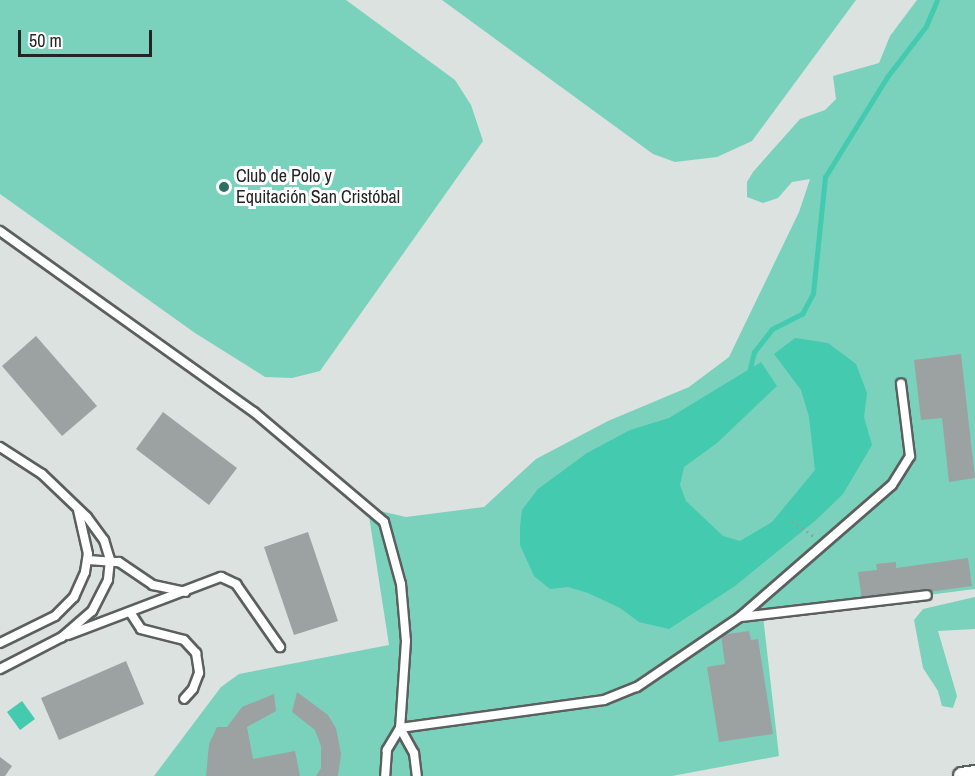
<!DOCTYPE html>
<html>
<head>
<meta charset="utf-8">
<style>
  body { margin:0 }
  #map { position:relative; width:975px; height:776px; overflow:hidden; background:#dbe2e0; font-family:"Archivo Narrow",sans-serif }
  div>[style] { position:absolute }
  .green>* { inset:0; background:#7ad2bd }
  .water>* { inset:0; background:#43caaf }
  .stream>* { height:5px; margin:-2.5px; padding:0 2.5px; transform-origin:2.5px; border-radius:2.5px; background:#43caaf }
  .building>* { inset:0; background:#9ca2a1 }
  .path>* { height:3px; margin-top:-1.5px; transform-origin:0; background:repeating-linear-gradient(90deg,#979d9b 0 1.5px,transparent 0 6px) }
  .roads { filter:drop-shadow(2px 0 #5b605e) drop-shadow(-2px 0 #5b605e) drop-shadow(0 2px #5b605e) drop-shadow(0 -2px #5b605e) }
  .service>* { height:8px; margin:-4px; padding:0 4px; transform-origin:4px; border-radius:4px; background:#fff }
  .minor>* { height:16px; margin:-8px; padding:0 8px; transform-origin:8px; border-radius:8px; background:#fff }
  .dots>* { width:16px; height:16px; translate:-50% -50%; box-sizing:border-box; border:3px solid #fff; border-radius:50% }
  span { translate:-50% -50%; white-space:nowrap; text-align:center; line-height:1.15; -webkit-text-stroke:6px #fff; paint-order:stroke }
  .poi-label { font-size:18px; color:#232524 }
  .left { translate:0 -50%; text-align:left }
  .scale { position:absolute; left:18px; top:30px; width:134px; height:27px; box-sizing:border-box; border:3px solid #232524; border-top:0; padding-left:8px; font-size:18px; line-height:21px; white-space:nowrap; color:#232524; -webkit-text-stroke:4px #fff; paint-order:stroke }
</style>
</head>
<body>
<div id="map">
  <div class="green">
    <i style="clip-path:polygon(0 0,346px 0,455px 80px,471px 105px,483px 141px,320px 371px,292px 378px,265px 377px,195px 333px,0 194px)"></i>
    <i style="clip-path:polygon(442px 0,856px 0,752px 141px,717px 157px,675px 162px,653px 154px)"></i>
    <i style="clip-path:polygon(917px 0,975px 0,975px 589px,763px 616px,779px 756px,672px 776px,154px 776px,221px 687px,239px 674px,389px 645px,369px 516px,380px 511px,406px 517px,484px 507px,536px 459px,608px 421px,689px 387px,729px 357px,799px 212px,810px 179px,792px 182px,778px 198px,763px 203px,747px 197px,747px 182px,753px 172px,800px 119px,825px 110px,836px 99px,833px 76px,879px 63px,890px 36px)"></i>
    <i style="clip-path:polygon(975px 597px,975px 629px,938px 631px,957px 696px,953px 708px,942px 706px,938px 691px,923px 668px,914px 620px,923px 609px)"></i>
  </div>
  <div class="water">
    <i style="clip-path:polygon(795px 338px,828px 343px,856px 364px,867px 393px,864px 417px,872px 445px,843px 494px,816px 520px,735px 586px,669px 629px,639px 622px,620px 608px,588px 593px,568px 587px,550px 589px,534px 576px,520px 545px,520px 527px,522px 510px,538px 489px,587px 453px,630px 430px,669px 418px,761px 362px,777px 386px,717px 443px,684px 467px,680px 485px,686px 501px,723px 536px,740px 541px,772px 522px,815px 470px,809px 417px,801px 390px,774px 354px)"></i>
    <i style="clip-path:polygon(22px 701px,35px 719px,20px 730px,7px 712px)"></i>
  </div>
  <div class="stream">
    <i style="left:749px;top:372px;width:21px;rotate:-76deg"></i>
    <i style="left:754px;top:352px;width:29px;rotate:-52deg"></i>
    <i style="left:772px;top:329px;width:34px;rotate:-27deg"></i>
    <i style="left:802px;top:314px;width:24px;rotate:-62deg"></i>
    <i style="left:813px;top:293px;width:117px;rotate:-84.1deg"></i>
    <i style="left:825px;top:177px;width:118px;rotate:-58.2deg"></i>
    <i style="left:887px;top:77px;width:64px;rotate:-52.6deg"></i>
    <i style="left:926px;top:26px;width:28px;rotate:-67deg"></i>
  </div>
  <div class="building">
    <i style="clip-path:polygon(36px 336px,97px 406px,62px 436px,2px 366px)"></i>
    <i style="clip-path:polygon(961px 354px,975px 478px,949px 482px,942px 418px,921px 420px,914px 360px)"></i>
    <i style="clip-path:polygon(163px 412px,237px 468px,209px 505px,136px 449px)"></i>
    <i style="clip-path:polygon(308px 532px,338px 621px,294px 635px,264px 547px)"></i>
    <i style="clip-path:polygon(968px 558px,972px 586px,862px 601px,858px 572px,877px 570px,876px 564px,896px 562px,896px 568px)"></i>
    <i style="clip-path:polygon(749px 631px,751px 640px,758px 639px,773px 734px,719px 742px,707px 667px,725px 664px,721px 635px)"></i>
    <i style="clip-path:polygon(126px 661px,144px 704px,59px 740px,41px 698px)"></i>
    <i style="clip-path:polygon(297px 692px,328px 715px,336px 728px,341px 754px,338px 776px,316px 776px,321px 768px,321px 746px,315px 730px,292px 712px)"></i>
    <i style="clip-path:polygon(274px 694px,276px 711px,247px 727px,253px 759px,295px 751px,300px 776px,206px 776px,209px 744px,217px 727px,227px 727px,242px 707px)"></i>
    <i style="clip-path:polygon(0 757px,12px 766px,5px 776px,0 776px)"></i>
  </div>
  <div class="path">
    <i style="left:792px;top:521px;width:28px;rotate:35deg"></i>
  </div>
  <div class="roads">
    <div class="service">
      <i style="left:0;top:231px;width:312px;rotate:35.5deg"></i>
      <i style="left:254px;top:412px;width:170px;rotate:40.2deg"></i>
      <i style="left:384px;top:522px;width:64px;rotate:74.7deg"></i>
      <i style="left:401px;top:584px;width:57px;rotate:85deg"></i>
      <i style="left:406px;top:641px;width:87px;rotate:93.9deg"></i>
      <i style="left:400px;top:728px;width:26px;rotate:121deg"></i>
      <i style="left:387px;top:750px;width:26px;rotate:94deg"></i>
      <i style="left:0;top:447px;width:50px;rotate:32.7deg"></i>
      <i style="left:42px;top:474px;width:62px;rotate:43.7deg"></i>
      <i style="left:87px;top:517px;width:29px;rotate:54deg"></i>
      <i style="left:104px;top:540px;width:21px;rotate:73deg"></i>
      <i style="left:110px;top:560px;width:20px;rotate:96deg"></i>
      <i style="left:108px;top:580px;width:35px;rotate:117deg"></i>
      <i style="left:92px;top:611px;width:40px;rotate:139deg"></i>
      <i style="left:62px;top:637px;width:70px;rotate:152.7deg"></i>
      <i style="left:88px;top:560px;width:31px;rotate:4deg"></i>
      <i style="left:119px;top:562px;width:41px;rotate:34.1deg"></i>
      <i style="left:153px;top:585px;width:33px;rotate:12deg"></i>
      <i style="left:130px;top:612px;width:20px;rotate:57deg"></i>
      <i style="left:141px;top:629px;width:44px;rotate:14.3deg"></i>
      <i style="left:184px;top:640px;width:18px;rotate:47deg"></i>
      <i style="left:196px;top:653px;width:20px;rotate:81deg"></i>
      <i style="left:199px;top:673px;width:17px;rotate:111deg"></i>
      <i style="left:193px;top:689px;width:13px;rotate:132deg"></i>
      <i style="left:741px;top:617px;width:187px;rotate:-6.7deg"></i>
      <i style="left:68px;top:635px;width:164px;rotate:-20.8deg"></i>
      <i style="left:221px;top:577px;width:17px;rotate:25deg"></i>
      <i style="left:236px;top:584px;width:77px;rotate:55.1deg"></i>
      <i style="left:0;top:643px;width:61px;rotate:-26.1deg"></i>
      <i style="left:55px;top:616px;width:27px;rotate:-45deg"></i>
      <i style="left:74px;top:597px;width:27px;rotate:-66deg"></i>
      <i style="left:85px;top:572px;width:18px;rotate:-81deg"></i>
      <i style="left:88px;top:554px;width:45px;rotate:-102.8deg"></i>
      <i style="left:400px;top:728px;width:206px;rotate:-7.8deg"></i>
      <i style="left:604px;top:700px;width:35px;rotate:-22deg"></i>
      <i style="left:637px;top:687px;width:125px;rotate:-34.2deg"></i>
      <i style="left:740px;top:617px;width:201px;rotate:-41deg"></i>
      <i style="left:892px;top:485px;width:34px;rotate:-58deg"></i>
      <i style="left:910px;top:456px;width:73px;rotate:-97.1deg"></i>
      <i style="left:400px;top:728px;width:29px;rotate:61deg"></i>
      <i style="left:414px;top:753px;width:23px;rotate:83deg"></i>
    </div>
    <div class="minor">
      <i style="left:962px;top:776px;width:13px;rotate:-9deg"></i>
    </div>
  </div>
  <div class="dots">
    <i style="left:224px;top:187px;background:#2d7062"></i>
  </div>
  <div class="poi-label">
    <span class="left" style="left:236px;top:187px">Club de Polo y<br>Equitación San Cristóbal</span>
  </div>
  <div class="scale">50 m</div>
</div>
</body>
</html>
